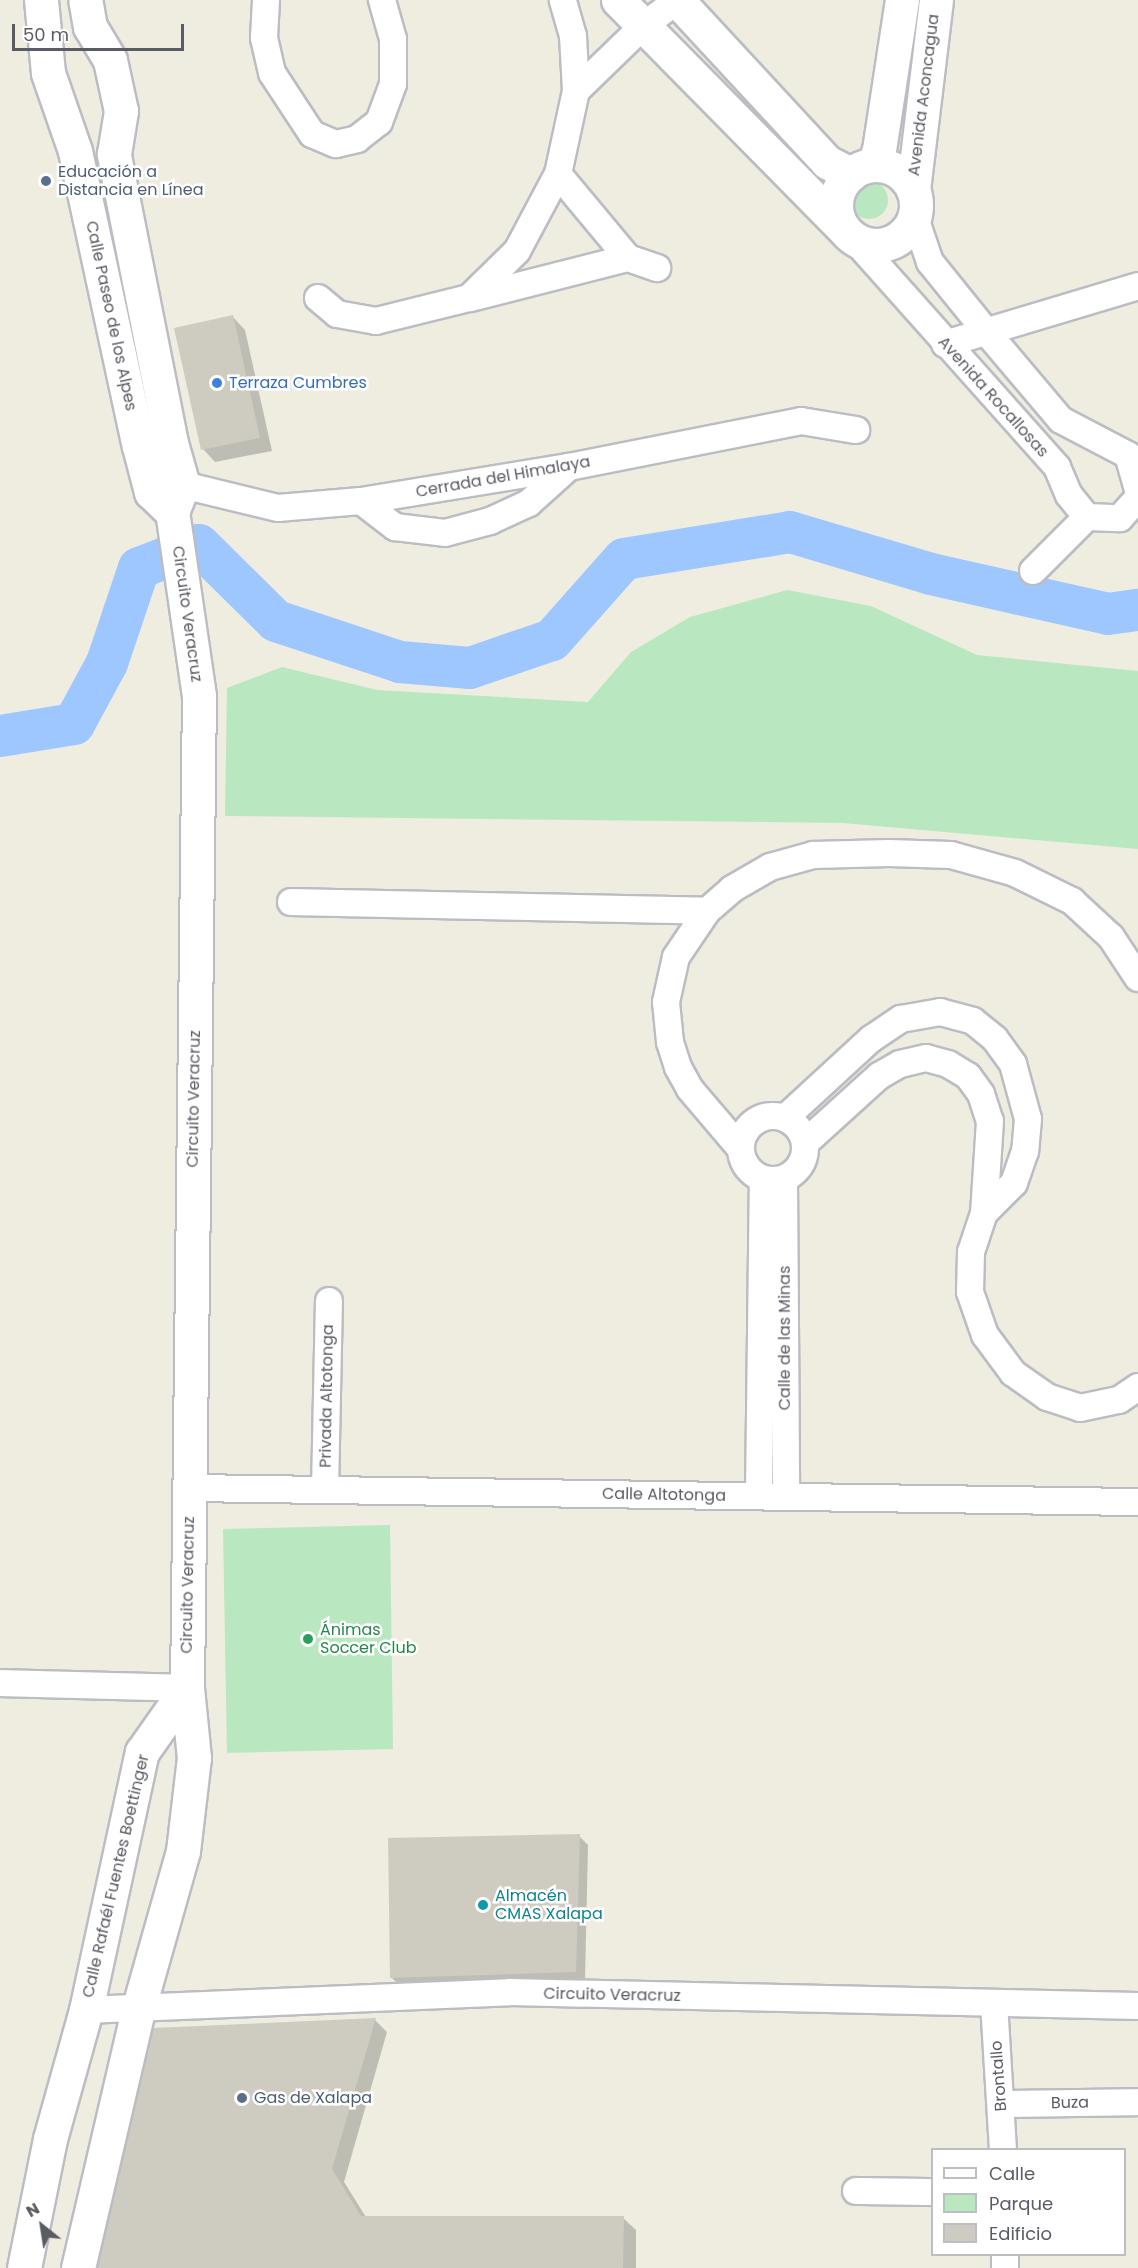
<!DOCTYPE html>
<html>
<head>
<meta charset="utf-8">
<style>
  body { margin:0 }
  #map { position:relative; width:1138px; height:2268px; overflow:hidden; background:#eeede0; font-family:Poppins,sans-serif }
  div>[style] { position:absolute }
  .green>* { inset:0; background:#b9e8c0 }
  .round { border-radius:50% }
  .shadow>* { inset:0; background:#0003 }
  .river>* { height:42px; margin:-21px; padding:0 21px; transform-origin:21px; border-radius:21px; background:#9ec7ff }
  .building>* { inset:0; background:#cecbc1 }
  .roads { filter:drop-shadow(2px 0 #bbbdc3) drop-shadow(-2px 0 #bbbdc3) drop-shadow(0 2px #bbbdc3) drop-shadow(0 -2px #bbbdc3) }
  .minor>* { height:26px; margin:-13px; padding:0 13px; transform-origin:13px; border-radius:13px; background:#fff }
  .minor>.ring { margin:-13px; padding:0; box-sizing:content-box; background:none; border:26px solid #fff; border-radius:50% }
  .tertiary>* { height:33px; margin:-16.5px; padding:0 16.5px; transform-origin:16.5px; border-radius:16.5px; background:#fff }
  .tertiary>.ring { margin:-16.5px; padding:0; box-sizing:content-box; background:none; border:33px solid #fff; border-radius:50% }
  .dots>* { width:16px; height:16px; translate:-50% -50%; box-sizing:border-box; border:3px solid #fff; border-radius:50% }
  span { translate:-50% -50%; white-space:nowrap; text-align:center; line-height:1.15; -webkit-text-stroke:5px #fff; paint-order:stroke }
  .street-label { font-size:16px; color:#595c63 }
  .service-label { font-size:16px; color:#4e5e75 }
  .left { translate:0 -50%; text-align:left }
  .shop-label { font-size:16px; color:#366cbe }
  .leisure-label { font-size:16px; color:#27864d }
  .culture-label { font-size:16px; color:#0d838f }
  .legend { position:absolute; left:931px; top:2148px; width:195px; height:108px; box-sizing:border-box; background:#fff; border:2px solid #bdbec1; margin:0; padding:8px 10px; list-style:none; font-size:18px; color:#595c63 }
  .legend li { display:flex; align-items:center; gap:12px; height:30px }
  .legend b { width:30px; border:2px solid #bdbec1 }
  .north { position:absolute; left:12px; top:2196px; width:60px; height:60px; -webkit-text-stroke:4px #fff; paint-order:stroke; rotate:330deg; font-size:16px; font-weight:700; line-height:24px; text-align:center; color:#595c63 }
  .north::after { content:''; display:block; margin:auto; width:21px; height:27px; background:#595c63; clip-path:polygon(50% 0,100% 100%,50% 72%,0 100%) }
  .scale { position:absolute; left:12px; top:24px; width:172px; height:27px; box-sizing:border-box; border:3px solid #595c63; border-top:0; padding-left:8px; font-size:18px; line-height:21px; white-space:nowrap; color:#595c63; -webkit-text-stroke:4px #fff; paint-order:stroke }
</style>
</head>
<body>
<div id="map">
  <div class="green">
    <i class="round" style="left:850px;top:181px;width:38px;height:38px"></i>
    <i style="clip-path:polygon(787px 590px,871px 606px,977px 655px,1138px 671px,1138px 849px,843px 823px,225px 816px,227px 688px,282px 667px,377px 690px,588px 702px,631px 652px,690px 617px)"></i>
    <i style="clip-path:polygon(390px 1525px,393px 1749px,227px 1753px,223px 1529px)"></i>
  </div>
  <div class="shadow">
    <i style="clip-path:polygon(233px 317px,245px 330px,272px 451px,215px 462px,203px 449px)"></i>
    <i style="clip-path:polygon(579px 1836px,588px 1845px,585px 1981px,401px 1987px,391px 1977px)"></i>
    <i style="clip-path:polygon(375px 2020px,387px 2032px,344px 2182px,366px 2217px,623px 2218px,636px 2230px,636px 2268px,97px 2268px)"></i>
  </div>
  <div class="river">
    <i style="left:0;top:736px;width:75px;rotate:-9.2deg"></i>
    <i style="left:74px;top:724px;width:69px;rotate:-61.6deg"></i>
    <i style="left:107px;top:663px;width:100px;rotate:-71.4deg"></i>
    <i style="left:139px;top:568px;width:64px;rotate:-21deg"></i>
    <i style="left:199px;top:545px;width:108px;rotate:44.6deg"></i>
    <i style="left:276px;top:621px;width:131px;rotate:18.3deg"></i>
    <i style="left:400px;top:662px;width:70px;rotate:4.9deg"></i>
    <i style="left:470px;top:668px;width:87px;rotate:-18.9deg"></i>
    <i style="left:552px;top:640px;width:108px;rotate:-48.4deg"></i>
    <i style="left:624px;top:559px;width:168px;rotate:-9.2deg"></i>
    <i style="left:790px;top:532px;width:147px;rotate:16.6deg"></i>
    <i style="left:931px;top:574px;width:181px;rotate:12.7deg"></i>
    <i style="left:1108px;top:614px;width:30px;rotate:-8deg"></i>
  </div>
  <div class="building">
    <i style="clip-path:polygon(233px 315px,260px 438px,201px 450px,174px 328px)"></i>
    <i style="clip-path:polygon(580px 1834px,576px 1972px,390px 1978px,388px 1838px)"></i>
    <i style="clip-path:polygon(376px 2018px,332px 2169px,361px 2216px,624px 2216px,623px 2268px,97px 2268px,153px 2028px)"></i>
  </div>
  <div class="roads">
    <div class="minor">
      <i style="left:266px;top:0;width:38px;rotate:93deg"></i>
      <i style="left:264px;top:38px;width:36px;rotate:77deg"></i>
      <i style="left:272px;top:73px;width:73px;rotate:56.7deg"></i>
      <i style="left:312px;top:134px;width:26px;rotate:23deg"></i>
      <i style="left:336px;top:144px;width:22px;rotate:-13deg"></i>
      <i style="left:357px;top:139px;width:28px;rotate:-38deg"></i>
      <i style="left:379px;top:122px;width:40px;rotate:-69.8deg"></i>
      <i style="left:393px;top:84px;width:45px;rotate:-90deg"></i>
      <i style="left:393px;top:39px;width:41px;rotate:-105.8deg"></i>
      <i style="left:576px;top:91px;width:93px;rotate:-44.1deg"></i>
      <i style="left:643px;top:26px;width:44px;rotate:-36.6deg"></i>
      <i style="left:558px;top:174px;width:109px;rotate:50.2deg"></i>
      <i style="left:628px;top:258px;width:31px;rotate:19deg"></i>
      <i style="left:914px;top:215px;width:50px;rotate:71.2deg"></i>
      <i style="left:930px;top:262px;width:86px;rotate:51.1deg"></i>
      <i style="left:984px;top:329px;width:119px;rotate:49.8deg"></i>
      <i style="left:1061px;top:420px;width:76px;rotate:27.6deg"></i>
      <i style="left:1128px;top:455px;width:35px;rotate:74deg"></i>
      <i style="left:853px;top:238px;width:307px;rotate:48.3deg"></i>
      <i style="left:1057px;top:467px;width:30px;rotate:67deg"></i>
      <i style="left:1069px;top:495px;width:28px;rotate:51deg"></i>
      <i style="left:1087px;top:517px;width:33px;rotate:2deg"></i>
      <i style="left:1120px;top:518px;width:27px;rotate:-48deg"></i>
      <i style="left:318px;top:298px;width:25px;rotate:40deg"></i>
      <i style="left:337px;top:314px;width:40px;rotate:10deg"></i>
      <i style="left:376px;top:321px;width:96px;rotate:-13.9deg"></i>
      <i style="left:469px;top:298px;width:67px;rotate:-44.4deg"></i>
      <i style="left:517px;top:251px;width:87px;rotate:-62deg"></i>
      <i style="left:558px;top:174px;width:85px;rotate:-77.8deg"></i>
      <i style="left:576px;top:91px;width:55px;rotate:-93.1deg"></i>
      <i style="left:573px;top:36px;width:37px;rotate:-106deg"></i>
      <i style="left:471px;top:298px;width:162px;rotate:-14.3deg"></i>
      <i style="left:945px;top:344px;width:202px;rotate:-16.7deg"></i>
      <i style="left:166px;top:489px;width:17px;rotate:-13deg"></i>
      <i style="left:183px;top:485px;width:98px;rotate:13.6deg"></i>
      <i style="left:278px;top:508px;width:83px;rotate:-4.8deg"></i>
      <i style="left:361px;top:501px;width:211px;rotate:-9.3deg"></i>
      <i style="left:569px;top:467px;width:237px;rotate:-11.2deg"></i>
      <i style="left:801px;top:421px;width:56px;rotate:9.3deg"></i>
      <i style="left:361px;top:501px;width:43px;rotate:37.4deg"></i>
      <i style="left:395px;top:527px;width:50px;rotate:6.8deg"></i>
      <i style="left:445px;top:533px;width:47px;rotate:-14.9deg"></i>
      <i style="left:490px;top:521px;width:43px;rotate:-24.8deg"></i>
      <i style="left:529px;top:503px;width:54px;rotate:-42deg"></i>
      <i style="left:1033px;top:571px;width:76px;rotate:-45deg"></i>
      <i style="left:291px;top:902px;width:416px;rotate:1.2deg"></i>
      <i class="ring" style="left:741px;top:1116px;width:38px;height:38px"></i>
      <i style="left:785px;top:1118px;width:117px;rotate:-42.6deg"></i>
      <i style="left:871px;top:1039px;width:36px;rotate:-34deg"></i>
      <i style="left:901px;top:1019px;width:40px;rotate:-10deg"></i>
      <i style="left:940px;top:1012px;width:34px;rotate:15deg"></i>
      <i style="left:973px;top:1021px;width:28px;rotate:39deg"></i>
      <i style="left:995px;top:1039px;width:31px;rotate:54deg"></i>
      <i style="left:1013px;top:1064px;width:57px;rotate:74.7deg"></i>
      <i style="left:1028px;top:1119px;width:32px;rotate:95deg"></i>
      <i style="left:1025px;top:1151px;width:34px;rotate:109deg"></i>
      <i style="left:1014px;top:1183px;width:42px;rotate:135deg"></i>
      <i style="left:805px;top:1143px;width:100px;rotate:-42.2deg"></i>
      <i style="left:879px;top:1076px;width:24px;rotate:-30deg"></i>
      <i style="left:900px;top:1064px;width:27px;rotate:-13deg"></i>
      <i style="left:926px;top:1058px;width:23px;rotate:15deg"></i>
      <i style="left:948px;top:1064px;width:23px;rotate:31deg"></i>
      <i style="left:968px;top:1076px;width:22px;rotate:54deg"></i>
      <i style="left:981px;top:1094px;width:28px;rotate:72deg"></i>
      <i style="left:990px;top:1121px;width:92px;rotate:93.7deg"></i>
      <i style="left:984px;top:1213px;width:41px;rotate:108.4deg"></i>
      <i style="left:971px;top:1252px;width:40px;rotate:91.4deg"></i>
      <i style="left:970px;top:1292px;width:46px;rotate:70.8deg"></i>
      <i style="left:985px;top:1335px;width:47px;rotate:53.6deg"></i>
      <i style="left:1013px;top:1373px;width:42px;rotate:35.2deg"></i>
      <i style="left:1047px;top:1397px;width:35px;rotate:18deg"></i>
      <i style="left:1080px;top:1408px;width:40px;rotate:-12deg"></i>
      <i style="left:1119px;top:1400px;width:23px;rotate:-34deg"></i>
      <i style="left:741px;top:1149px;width:79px;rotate:-130.4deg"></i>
      <i style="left:690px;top:1089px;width:25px;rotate:-119deg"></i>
      <i style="left:678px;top:1067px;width:26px;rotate:-108deg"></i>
      <i style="left:670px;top:1042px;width:40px;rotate:-95.7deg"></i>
      <i style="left:666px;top:1002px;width:46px;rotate:-77.5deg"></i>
      <i style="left:676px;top:957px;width:55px;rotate:-56deg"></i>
      <i style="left:707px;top:911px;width:33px;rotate:-41deg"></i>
      <i style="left:732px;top:889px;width:44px;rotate:-30.1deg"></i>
      <i style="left:770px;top:867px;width:45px;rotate:-15.6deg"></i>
      <i style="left:813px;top:855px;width:76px;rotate:-1.5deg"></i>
      <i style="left:889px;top:853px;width:62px;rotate:1.8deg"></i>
      <i style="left:951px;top:855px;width:66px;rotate:15.7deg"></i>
      <i style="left:1015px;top:873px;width:64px;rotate:26.2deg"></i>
      <i style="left:1072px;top:901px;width:53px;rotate:42.7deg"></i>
      <i style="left:1111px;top:937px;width:49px;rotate:56.6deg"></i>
      <i style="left:784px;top:1179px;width:318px;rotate:89.6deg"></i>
      <i style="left:190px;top:1488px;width:948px;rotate:0.85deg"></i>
      <i style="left:325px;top:1490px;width:189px;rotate:-88.8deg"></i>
      <i style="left:759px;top:1496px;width:317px;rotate:-89.3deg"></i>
      <i style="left:0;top:1683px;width:187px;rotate:1.5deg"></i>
      <i style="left:994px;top:2003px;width:147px;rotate:86.5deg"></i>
      <i style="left:86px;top:2010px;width:424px;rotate:-2.4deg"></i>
      <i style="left:510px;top:1992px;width:628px;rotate:1.28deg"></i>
      <i style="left:1002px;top:2104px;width:136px;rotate:-0.8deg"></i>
      <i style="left:856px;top:2191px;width:76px;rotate:0.8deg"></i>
      <i style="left:1005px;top:2254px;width:14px;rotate:90deg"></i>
    </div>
    <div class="tertiary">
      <i style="left:41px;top:0;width:73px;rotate:84.5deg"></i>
      <i style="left:48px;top:73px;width:83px;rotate:70.9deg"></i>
      <i style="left:75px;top:151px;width:302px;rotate:77.8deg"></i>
      <i style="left:139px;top:446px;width:48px;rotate:75.4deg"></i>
      <i style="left:151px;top:492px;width:29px;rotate:44deg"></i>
      <i style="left:618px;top:0;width:319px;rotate:45.4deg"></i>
      <i style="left:677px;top:0;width:221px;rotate:47.2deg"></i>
      <i style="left:827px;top:162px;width:27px;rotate:27deg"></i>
      <i style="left:873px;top:165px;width:16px;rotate:-68deg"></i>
      <i style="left:879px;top:150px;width:152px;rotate:-81.3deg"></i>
      <i class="ring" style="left:836px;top:165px;width:47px;height:47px"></i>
      <i style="left:913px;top:190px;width:191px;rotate:-83.1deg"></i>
      <i style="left:24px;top:2268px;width:132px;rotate:-78.6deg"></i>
      <i style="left:50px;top:2139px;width:134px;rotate:-74.4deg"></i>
      <i style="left:86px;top:2010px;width:264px;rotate:-77.8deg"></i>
      <i style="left:142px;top:1752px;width:78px;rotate:-54.9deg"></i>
      <i style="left:78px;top:2268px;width:265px;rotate:-76.9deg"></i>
      <i style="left:138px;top:2010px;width:165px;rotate:-74.2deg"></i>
      <i style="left:183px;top:1851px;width:94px;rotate:-83.3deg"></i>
      <i style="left:194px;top:1758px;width:70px;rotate:-95.7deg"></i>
      <i style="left:187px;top:1688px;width:992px;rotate:-89.31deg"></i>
      <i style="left:199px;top:696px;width:186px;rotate:-98.3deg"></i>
      <i style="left:172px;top:512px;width:29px;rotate:-68deg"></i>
      <i style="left:183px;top:485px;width:44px;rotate:-105.9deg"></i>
      <i style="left:171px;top:443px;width:295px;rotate:-101.2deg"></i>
      <i style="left:114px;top:154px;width:44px;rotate:-80.8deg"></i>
      <i style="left:121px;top:111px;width:52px;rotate:-102.2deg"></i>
      <i style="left:110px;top:60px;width:39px;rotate:-121deg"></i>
      <i style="left:90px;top:27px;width:27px;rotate:-100deg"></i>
    </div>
  </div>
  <div class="dots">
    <i style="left:46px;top:181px;background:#5c6f8a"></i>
    <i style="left:217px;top:383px;background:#3f7fe0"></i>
    <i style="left:308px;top:1639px;background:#2e9e5b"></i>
    <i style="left:483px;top:1905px;background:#0f9aa8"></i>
    <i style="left:242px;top:2098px;background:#5c6f8a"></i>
  </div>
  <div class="street-label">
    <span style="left:924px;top:95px;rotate:-83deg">Avenida Aconcagua</span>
    <span style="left:111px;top:316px;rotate:78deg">Calle Paseo de los Alpes</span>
    <span style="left:993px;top:397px;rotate:48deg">Avenida Rocallosas</span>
    <span style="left:503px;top:477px;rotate:-10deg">Cerrada del Himalaya</span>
    <span style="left:187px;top:614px;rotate:82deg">Circuito Veracruz</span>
    <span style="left:194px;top:1099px;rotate:-89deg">Circuito Veracruz</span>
    <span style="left:785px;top:1338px;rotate:-90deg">Calle de las Minas</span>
    <span style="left:327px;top:1396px;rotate:-89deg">Privada Altotonga</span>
    <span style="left:664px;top:1495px;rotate:1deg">Calle Altotonga</span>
    <span style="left:188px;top:1585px;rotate:-89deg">Circuito Veracruz</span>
    <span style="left:116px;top:1876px;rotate:-77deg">Calle Rafaél Fuentes Boettinger</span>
    <span style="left:612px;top:1995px;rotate:1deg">Circuito Veracruz</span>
    <span style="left:999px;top:2076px;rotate:-94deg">Brontallo</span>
    <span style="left:1070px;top:2103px;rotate:-1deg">Buza</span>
  </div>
  <div class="service-label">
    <span class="left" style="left:58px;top:181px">Educación a<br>Distancia en Línea</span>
    <span class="left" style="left:254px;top:2098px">Gas de Xalapa</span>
  </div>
  <div class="shop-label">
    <span class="left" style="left:229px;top:383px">Terraza Cumbres</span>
  </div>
  <div class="leisure-label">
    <span class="left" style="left:320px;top:1639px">Ánimas<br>Soccer Club</span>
  </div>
  <div class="culture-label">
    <span class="left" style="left:495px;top:1905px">Almacén<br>CMAS Xalapa</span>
  </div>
  <ul class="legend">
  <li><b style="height:8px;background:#fff"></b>Calle</li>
  <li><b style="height:16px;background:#b9e8c0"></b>Parque</li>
  <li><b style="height:16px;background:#cecbc1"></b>Edificio</li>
  </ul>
  <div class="north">N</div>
  <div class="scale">50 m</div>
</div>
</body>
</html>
